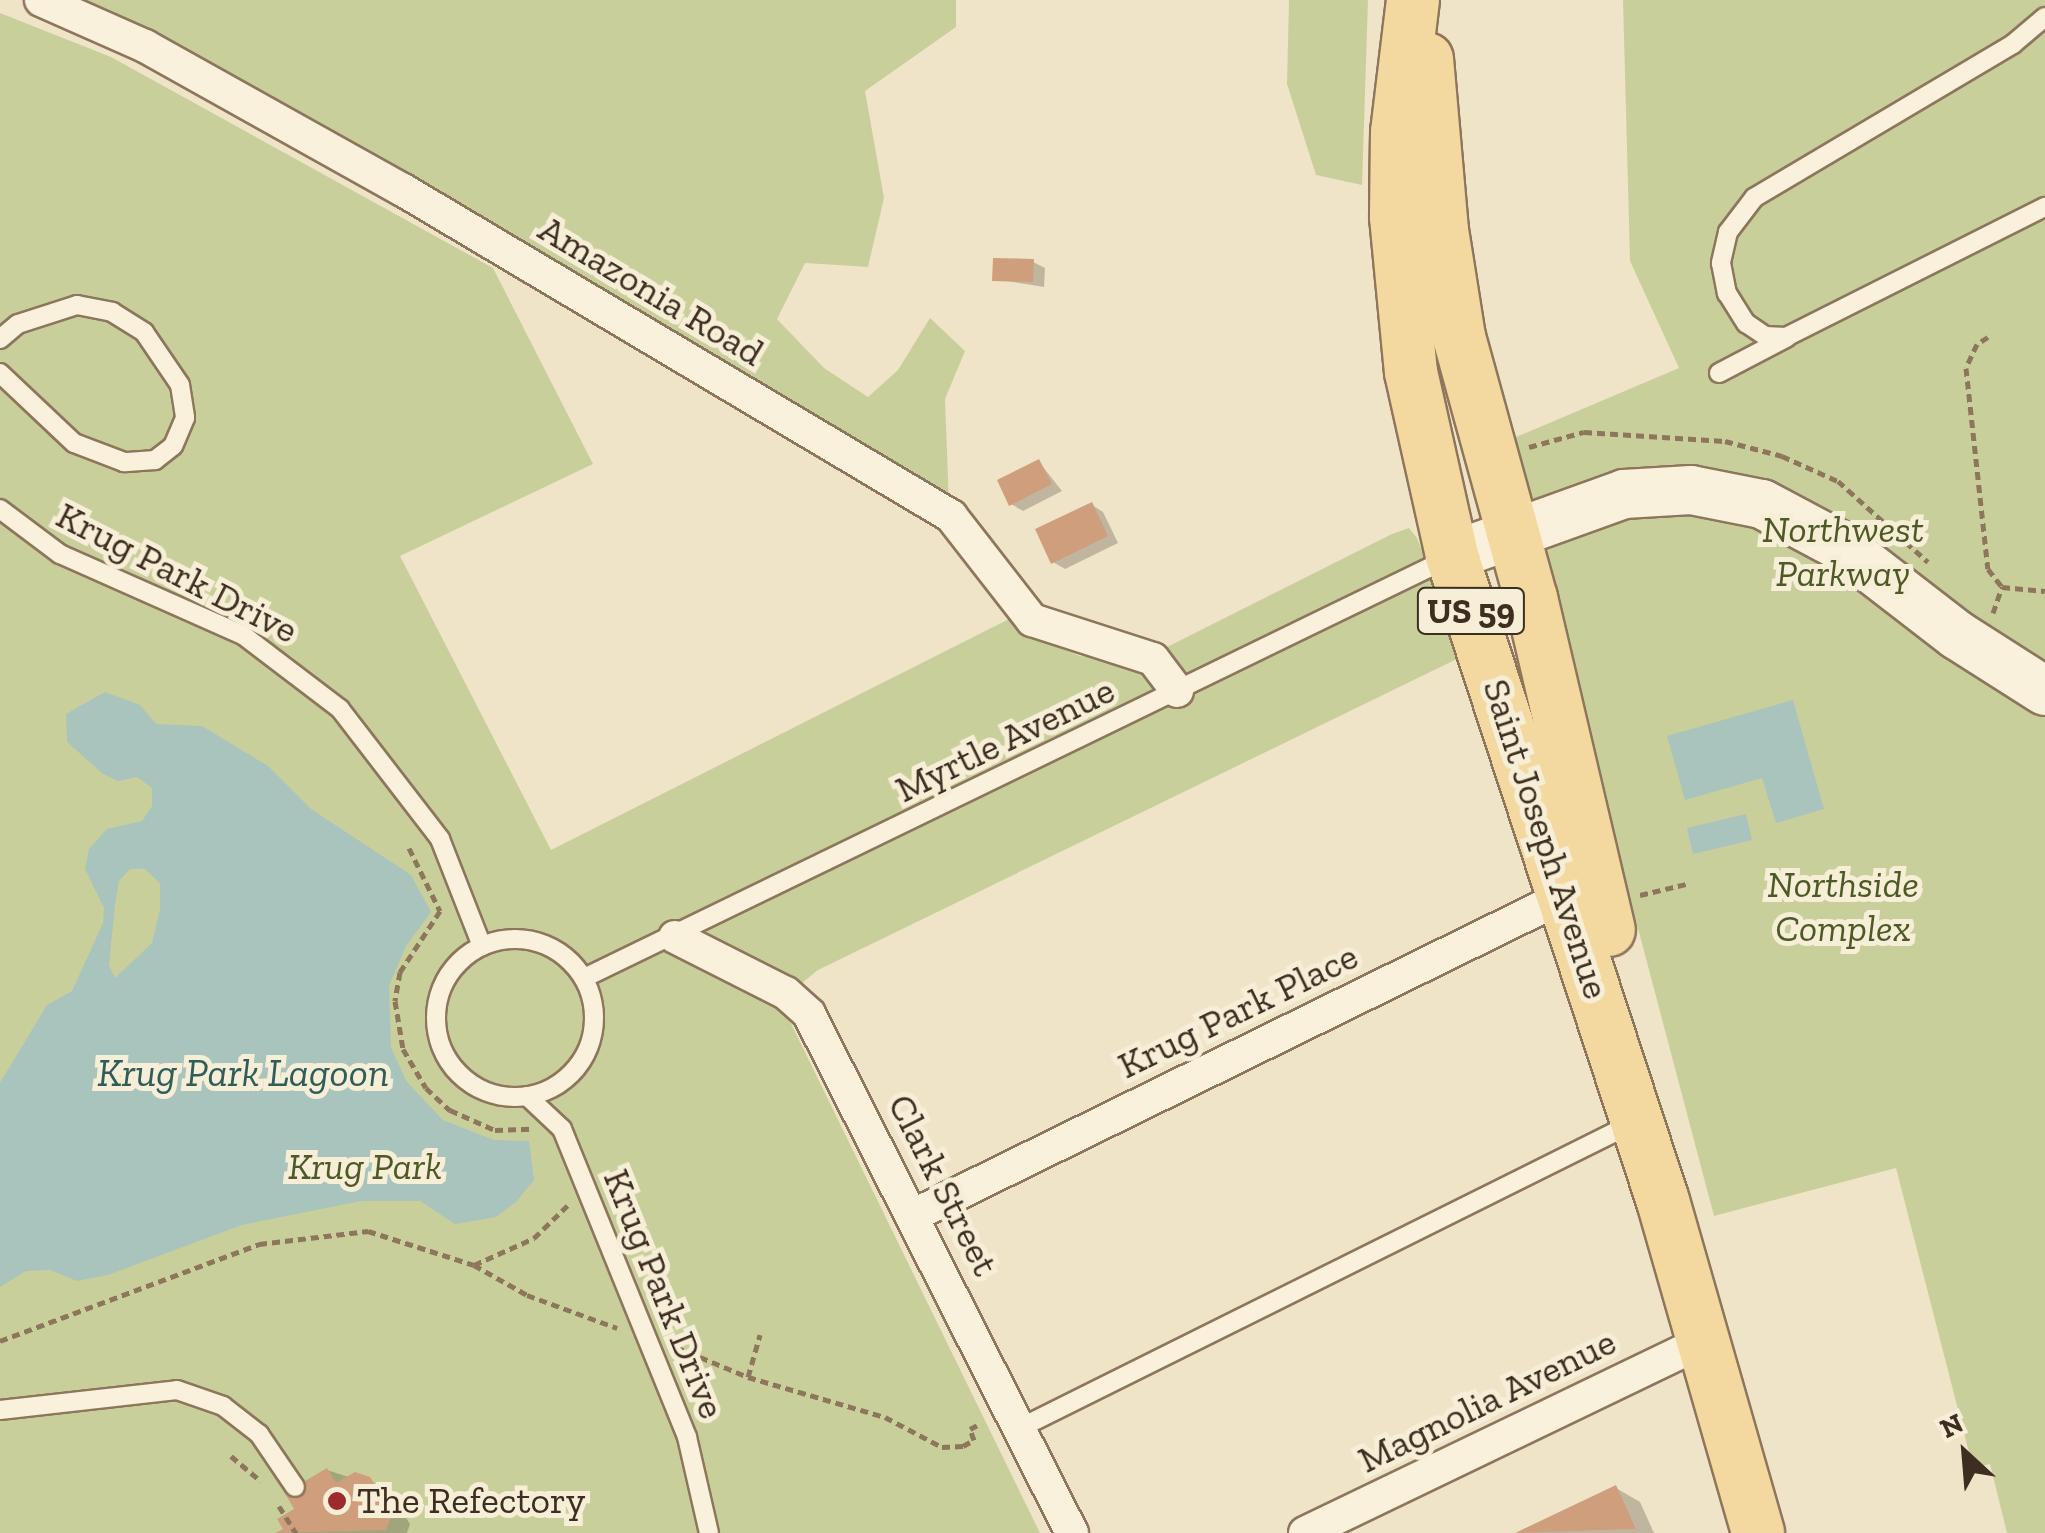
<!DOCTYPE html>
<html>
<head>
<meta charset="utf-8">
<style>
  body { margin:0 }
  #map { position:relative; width:2045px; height:1533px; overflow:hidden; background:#f0e4c8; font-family:"Zilla Slab",serif }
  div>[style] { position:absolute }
  .green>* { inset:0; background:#c9cf9b }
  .water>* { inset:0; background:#a9c4bc }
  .shadow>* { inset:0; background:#0003 }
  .building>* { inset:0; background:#cf9f7d }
  .path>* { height:5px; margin-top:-2.5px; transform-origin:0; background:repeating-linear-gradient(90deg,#8d765c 0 8px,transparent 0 13px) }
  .roads { filter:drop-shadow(2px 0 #8d765c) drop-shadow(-2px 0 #8d765c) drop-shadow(0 2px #8d765c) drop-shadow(0 -2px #8d765c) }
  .lane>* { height:18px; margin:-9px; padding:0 9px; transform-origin:9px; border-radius:9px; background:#faf1dc }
  .lane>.ring { margin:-9px; padding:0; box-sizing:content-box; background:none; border:18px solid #faf1dc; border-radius:50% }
  .street>* { height:32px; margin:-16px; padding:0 16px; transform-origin:16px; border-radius:16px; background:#faf1dc }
  .secondary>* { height:48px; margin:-24px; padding:0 24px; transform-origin:24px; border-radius:24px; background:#faf1dc }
  .primary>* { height:52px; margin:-26px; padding:0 26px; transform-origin:26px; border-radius:26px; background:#f3d9a0 }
  .dots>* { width:28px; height:28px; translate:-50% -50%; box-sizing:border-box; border:5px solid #f7eed8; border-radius:50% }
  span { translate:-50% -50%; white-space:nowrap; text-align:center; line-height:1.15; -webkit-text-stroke:10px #f7eed8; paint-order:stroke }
  .shield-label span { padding:2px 8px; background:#f7eed8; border:2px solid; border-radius:8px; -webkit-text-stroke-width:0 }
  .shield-label { font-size:35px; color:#3d2e20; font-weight:700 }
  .street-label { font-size:38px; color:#3d2e20 }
  .park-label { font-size:38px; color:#4d5a26; font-style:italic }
  .poi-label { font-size:38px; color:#3d2e20 }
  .left { translate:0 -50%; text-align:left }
  .water-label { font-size:40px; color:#2f5d5a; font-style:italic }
  .north { position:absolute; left:1915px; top:1403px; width:100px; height:100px; -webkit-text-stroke:8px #f7eed8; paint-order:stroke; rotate:334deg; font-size:28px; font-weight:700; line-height:40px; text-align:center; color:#3d2e20 }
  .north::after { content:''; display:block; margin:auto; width:35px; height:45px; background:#3d2e20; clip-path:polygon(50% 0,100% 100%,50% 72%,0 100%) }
</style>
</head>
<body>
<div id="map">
  <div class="green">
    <i style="clip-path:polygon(54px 0,956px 0,956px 27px,865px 91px,884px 198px,868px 267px,805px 263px,777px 319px,824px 368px,868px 397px,898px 370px,930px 318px,965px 351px,945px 399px,949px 505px)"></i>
    <i style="clip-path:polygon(1289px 0,1368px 0,1362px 185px,1316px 175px,1287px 84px)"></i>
    <i style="clip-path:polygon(1623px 0,2045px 0,2045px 1533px,2007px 1533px,1990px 1464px,1973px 1468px,1896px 1168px,1714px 1216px,1509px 440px,1679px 368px,1630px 261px)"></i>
    <i style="clip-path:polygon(0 13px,111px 57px,493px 268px,593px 464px,400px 556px,551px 850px,1015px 616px,1042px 641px,1080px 656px,1122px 660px,1157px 652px,1392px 534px,1409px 528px,1417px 538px,1463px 656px,818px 970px,780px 1001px,1040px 1533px,0 1533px)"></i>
  </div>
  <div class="water">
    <i style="clip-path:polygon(evenodd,105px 692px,140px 705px,156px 724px,202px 726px,268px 766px,311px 809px,411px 875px,431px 912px,406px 946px,389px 986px,391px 1048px,407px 1082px,443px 1120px,494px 1140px,529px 1141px,534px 1180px,516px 1202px,496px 1217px,455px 1224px,420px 1201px,361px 1201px,242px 1225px,108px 1275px,77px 1281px,50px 1270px,26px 1271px,0 1287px,0 1083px,47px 1005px,72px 991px,103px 923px,104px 908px,85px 869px,89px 849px,107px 829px,142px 821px,152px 806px,152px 788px,137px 777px,118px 781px,103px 774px,67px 742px,66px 714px,105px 692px,130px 869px,145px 869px,160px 883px,160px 909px,152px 943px,115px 978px,109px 965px,115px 905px,119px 881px,130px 869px)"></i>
    <i style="clip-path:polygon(1793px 700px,1824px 809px,1776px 823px,1762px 778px,1685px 800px,1667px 736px)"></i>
    <i style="clip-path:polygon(1746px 814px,1752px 840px,1693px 854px,1687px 828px)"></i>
  </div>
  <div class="shadow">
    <i style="clip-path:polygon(1033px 262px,1045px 268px,1044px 287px,995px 279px)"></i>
    <i style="clip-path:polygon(1039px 462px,1062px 491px,1023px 511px,1011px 504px)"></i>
    <i style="clip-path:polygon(1092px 505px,1103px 512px,1118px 543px,1065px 569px,1053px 562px)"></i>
    <i style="clip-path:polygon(327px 1470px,388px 1490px,410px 1524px,407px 1533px,280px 1533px)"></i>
    <i style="clip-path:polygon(1616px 1488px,1640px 1502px,1654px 1533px,1521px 1533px)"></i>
  </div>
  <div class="building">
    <i style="clip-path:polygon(993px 258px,1034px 259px,1033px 282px,992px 281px)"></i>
    <i style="clip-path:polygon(1039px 459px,1052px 484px,1009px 506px,997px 480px)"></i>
    <i style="clip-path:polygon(1092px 502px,1108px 536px,1051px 564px,1035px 529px)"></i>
    <i style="clip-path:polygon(327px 1468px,336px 1483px,355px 1472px,370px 1477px,393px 1512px,386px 1530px,275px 1533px,283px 1529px,277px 1519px,294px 1509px,285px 1493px)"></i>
    <i style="clip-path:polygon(1616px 1485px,1636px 1529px,1515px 1533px)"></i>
  </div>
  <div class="path">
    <i style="left:1988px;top:337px;width:13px;rotate:148deg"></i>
    <i style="left:1977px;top:344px;width:26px;rotate:115deg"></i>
    <i style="left:1966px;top:368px;width:202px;rotate:83.8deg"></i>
    <i style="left:1988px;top:569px;width:23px;rotate:52deg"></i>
    <i style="left:1529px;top:447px;width:57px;rotate:-15.3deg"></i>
    <i style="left:1584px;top:432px;width:141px;rotate:3.7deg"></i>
    <i style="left:1725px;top:441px;width:59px;rotate:14.7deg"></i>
    <i style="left:1782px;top:456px;width:61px;rotate:24.1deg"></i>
    <i style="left:1838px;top:481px;width:121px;rotate:42deg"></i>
    <i style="left:2002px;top:587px;width:43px;rotate:5.3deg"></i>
    <i style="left:1993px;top:613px;width:28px;rotate:-71deg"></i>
    <i style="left:409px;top:848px;width:70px;rotate:63.8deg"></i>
    <i style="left:440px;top:911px;width:73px;rotate:123.3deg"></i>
    <i style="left:400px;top:972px;width:29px;rotate:100deg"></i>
    <i style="left:395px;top:1001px;width:49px;rotate:80.5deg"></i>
    <i style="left:403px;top:1049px;width:45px;rotate:59.5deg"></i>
    <i style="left:426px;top:1088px;width:33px;rotate:43deg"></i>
    <i style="left:450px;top:1110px;width:49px;rotate:24deg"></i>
    <i style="left:495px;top:1130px;width:37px;rotate:-2deg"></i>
    <i style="left:1640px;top:895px;width:47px;rotate:-13.4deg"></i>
    <i style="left:474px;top:1265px;width:61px;rotate:29.5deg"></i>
    <i style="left:527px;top:1295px;width:96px;rotate:20.1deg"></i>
    <i style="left:0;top:1341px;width:277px;rotate:-20.5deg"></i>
    <i style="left:259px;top:1244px;width:110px;rotate:-6.8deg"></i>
    <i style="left:368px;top:1231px;width:111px;rotate:17.8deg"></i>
    <i style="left:474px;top:1265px;width:66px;rotate:-24.2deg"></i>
    <i style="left:534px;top:1238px;width:47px;rotate:-44.1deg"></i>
    <i style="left:676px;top:1347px;width:78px;rotate:22.6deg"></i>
    <i style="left:748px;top:1377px;width:44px;rotate:-74.1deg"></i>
    <i style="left:748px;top:1377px;width:143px;rotate:16.3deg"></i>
    <i style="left:885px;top:1417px;width:64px;rotate:27.8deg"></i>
    <i style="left:942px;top:1447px;width:21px;rotate:-3deg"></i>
    <i style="left:963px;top:1446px;width:13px;rotate:-29deg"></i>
    <i style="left:974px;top:1440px;width:12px;rotate:-110deg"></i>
    <i style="left:970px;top:1429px;width:13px;rotate:-27deg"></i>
    <i style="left:231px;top:1456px;width:39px;rotate:40deg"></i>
    <i style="left:279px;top:1506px;width:32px;rotate:58deg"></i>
  </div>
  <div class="roads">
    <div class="lane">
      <i style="left:2045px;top:17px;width:42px;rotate:139.8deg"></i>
      <i style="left:2013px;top:44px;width:301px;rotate:149.3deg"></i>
      <i style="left:1754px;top:198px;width:43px;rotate:127.4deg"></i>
      <i style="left:1728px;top:232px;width:32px;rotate:103deg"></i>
      <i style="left:1721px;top:263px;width:31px;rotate:79deg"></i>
      <i style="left:1727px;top:293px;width:36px;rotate:58deg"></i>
      <i style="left:1746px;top:323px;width:23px;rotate:34deg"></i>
      <i style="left:1765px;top:336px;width:21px;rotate:3deg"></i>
      <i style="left:1786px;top:337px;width:290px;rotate:-26.7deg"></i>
      <i style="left:0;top:339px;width:23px;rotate:-40deg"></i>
      <i style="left:18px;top:324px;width:62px;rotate:-17.9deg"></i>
      <i style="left:77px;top:305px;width:36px;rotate:11deg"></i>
      <i style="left:112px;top:312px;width:38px;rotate:32deg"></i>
      <i style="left:144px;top:332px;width:64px;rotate:55.8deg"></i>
      <i style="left:180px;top:385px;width:33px;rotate:81deg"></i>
      <i style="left:185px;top:418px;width:30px;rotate:113deg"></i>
      <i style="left:173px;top:446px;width:23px;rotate:142deg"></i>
      <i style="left:155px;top:460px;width:31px;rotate:176deg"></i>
      <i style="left:124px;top:462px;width:53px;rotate:-159.2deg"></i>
      <i style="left:74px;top:443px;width:102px;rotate:-136.6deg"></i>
      <i style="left:1719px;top:373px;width:76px;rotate:-27.6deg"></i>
      <i style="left:0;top:509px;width:75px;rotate:36.9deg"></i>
      <i style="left:60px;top:554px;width:200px;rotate:23.9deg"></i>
      <i style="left:243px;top:635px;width:122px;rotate:37.3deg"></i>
      <i style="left:340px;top:709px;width:164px;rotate:52.4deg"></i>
      <i style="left:440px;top:839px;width:115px;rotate:68.6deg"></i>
      <i class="ring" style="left:436px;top:939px;width:140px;height:140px"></i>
      <i style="left:584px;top:978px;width:959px;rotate:-25.9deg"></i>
      <i style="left:527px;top:1096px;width:48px;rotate:43.3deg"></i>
      <i style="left:562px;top:1129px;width:332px;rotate:67.9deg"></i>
      <i style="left:687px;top:1437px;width:98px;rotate:77.1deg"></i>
      <i style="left:0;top:1410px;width:178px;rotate:-6.4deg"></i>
      <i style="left:177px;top:1390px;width:49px;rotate:19.2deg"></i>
      <i style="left:223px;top:1406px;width:46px;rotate:37.9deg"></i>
      <i style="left:259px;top:1434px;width:64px;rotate:55.8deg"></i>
      <i style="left:1020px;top:1428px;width:685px;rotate:-26.45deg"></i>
    </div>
    <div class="street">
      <i style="left:41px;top:0;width:114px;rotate:23.9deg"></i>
      <i style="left:145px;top:46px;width:295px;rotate:29.2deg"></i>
      <i style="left:403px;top:190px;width:638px;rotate:30.75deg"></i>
      <i style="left:951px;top:516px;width:132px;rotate:52.1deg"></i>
      <i style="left:1032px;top:620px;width:127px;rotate:17.9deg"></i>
      <i style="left:1153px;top:659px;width:40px;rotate:53deg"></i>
      <i style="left:675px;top:937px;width:124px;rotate:26.8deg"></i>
      <i style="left:786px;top:993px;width:31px;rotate:42deg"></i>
      <i style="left:809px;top:1014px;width:582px;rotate:63.13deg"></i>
      <i style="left:914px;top:1215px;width:741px;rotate:-26.12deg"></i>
      <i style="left:1305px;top:1533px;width:443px;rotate:-25.7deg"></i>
    </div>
    <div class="secondary">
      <i style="left:1452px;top:556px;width:183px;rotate:-19.8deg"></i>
      <i style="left:1624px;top:494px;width:67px;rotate:-3.4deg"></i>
      <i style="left:1691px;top:490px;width:72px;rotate:11.2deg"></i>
      <i style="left:1762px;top:504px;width:92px;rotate:28deg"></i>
      <i style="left:1843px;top:547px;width:144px;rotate:37.7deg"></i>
      <i style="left:1957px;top:635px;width:104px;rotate:32.5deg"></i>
    </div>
    <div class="primary">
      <i style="left:1413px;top:0;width:133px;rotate:96.9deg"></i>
      <i style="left:1397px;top:132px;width:85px;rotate:90.7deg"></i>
      <i style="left:1396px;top:217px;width:156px;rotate:84.5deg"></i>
      <i style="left:1411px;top:372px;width:189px;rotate:77.4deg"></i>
      <i style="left:1452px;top:556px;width:679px;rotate:71.89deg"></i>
      <i style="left:1663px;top:1201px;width:345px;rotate:74deg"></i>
      <i style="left:1427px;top:59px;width:172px;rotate:85deg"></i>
      <i style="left:1442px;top:230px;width:108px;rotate:81deg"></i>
      <i style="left:1459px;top:337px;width:271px;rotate:74.6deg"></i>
      <i style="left:1531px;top:598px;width:341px;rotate:76.8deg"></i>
    </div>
  </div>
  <div class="dots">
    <i style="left:337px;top:1501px;background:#9e2a2b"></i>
  </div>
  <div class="shield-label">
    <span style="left:1471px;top:611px">US 59</span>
  </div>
  <div class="street-label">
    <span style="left:651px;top:291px;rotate:31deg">Amazonia Road</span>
    <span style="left:177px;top:573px;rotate:27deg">Krug Park Drive</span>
    <span style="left:1005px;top:740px;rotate:-26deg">Myrtle Avenue</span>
    <span style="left:1546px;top:839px;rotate:72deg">Saint Joseph Avenue</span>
    <span style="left:1238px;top:1011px;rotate:-26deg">Krug Park Place</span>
    <span style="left:943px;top:1185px;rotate:63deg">Clark Street</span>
    <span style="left:664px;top:1294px;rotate:68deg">Krug Park Drive</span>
    <span style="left:1487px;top:1401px;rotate:-26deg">Magnolia Avenue</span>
  </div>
  <div class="park-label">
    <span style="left:1843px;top:552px">Northwest<br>Parkway</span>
    <span style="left:1843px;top:907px">Northside<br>Complex</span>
    <span style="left:365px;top:1167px">Krug Park</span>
  </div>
  <div class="poi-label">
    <span class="left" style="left:357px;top:1501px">The Refectory</span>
  </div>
  <div class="water-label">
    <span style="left:243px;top:1072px">Krug Park Lagoon</span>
  </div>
  <div class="north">N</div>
</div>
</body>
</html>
